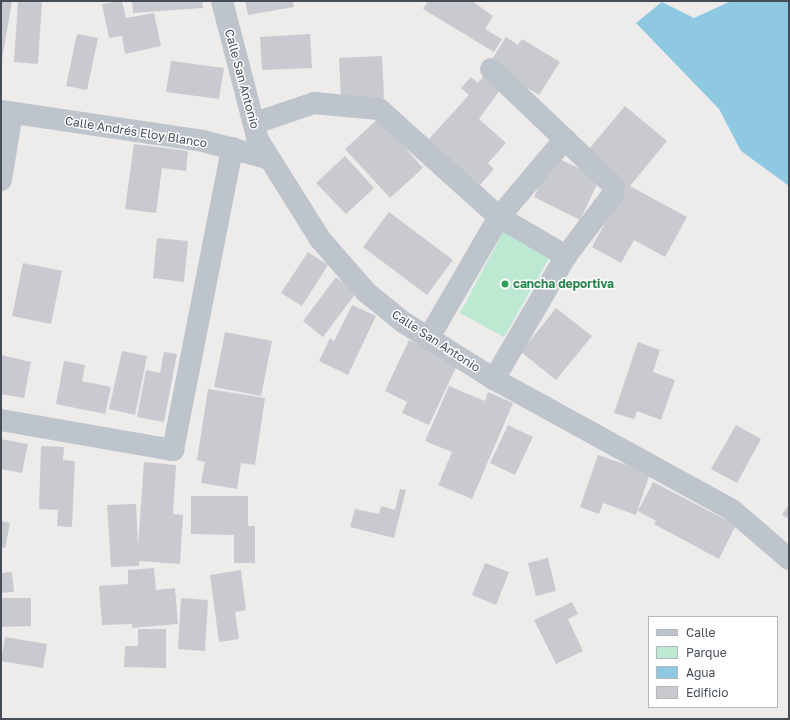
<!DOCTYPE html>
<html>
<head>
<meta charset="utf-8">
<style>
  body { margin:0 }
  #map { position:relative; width:790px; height:720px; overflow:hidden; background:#eeebeb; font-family:"Golos Text",sans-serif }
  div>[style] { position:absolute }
  .green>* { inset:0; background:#bde8d1 }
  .water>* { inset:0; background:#8fc9e1 }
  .building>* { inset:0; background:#c9cad0 }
  .minor>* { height:22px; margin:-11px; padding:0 11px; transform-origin:11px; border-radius:11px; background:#bec4cc }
  .dots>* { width:11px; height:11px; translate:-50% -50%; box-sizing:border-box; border:2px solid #fff; border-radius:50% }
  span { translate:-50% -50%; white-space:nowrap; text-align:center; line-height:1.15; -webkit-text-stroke:3px #fff; paint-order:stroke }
  .street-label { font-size:12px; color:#464d56 }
  .leisure-label { font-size:12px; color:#27864d; font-weight:700 }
  .left { translate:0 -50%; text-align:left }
  .frame { position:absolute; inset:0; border:2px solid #464d56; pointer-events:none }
  .legend { position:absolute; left:648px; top:616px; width:130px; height:92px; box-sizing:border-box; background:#fff; border:1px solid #b5b8bb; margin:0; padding:5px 7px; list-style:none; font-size:12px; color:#464d56 }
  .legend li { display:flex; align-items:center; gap:8px; height:20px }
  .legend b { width:20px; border:1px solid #b5b8bb }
</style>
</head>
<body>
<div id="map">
  <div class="green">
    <i style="clip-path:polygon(503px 232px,551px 255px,504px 337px,460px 313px)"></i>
  </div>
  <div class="water">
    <i style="clip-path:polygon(731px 1px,789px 1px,789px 186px,741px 151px,719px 109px,636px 23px,662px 2px,694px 18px)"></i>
  </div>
  <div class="building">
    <i style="clip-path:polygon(1px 1px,12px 1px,2px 59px,1px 59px)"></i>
    <i style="clip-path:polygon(18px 1px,42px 1px,38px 64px,14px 62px)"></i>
    <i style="clip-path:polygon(122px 1px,126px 18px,154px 13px,161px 46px,125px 54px,122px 36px,109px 38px,102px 4px)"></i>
    <i style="clip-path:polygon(132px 1px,202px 1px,203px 8px,133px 13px)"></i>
    <i style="clip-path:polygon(245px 1px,293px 1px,294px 7px,248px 15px)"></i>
    <i style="clip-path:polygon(428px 1px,472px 1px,493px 16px,485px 29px,502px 39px,494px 52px,423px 9px)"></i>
    <i style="clip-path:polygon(77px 34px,98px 38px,87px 90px,66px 86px)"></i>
    <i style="clip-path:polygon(310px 34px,312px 68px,262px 70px,260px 37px)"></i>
    <i style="clip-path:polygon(506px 37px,518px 45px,522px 39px,560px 62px,539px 95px,489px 64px)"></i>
    <i style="clip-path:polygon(382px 56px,384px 98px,341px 99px,339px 58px)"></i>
    <i style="clip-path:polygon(171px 61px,224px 68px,219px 99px,166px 92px)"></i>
    <i style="clip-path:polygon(487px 72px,503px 86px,479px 119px,506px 143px,488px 163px,494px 169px,480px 185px,428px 140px,469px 95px,461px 88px,471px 77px,478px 83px)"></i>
    <i style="clip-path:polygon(625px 106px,667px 141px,630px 186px,687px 217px,665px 257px,634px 240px,621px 263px,592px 247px,625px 186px,584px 155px)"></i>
    <i style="clip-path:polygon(379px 118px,423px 168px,390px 198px,345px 149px)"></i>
    <i style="clip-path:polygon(134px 144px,188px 151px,186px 171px,162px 168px,156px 213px,125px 209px)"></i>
    <i style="clip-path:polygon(345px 156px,374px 188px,346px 214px,316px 183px)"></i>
    <i style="clip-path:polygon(553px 156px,600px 178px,580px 220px,534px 197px)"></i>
    <i style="clip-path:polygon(389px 212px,453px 260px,427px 295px,363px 247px)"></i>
    <i style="clip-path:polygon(157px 238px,188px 241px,184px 282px,153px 278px)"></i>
    <i style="clip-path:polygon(308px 252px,328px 265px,302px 306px,281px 293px)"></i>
    <i style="clip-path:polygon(23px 263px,62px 271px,51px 324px,12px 316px)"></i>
    <i style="clip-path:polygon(336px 277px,356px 293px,323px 337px,303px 321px)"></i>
    <i style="clip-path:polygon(352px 305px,376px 316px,348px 375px,319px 361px,330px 338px,334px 341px)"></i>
    <i style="clip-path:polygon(556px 308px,592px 336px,556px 380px,521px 352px)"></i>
    <i style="clip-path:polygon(225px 332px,272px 341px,261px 396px,214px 387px)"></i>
    <i style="clip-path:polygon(409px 340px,458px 363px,429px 425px,402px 413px,407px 402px,385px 391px)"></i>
    <i style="clip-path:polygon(638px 342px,660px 350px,653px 372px,675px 380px,661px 420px,637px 411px,634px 419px,614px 413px)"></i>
    <i style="clip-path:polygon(122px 351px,147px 356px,135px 415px,109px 409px)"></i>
    <i style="clip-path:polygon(164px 352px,177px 354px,164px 422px,137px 417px,146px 370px,160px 373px)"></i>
    <i style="clip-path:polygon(1px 355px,31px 362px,24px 398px,1px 394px)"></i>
    <i style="clip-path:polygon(64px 361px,85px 365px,82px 381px,111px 387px,105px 414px,56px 404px)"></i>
    <i style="clip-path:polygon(449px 386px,485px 401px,488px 392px,513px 403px,472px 499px,438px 485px,452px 452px,425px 441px)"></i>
    <i style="clip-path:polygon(208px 389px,265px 398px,255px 465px,241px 463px,237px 489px,201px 483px,205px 462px,197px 460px)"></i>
    <i style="clip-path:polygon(508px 425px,533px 437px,515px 475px,490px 463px)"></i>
    <i style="clip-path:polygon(736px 425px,761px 439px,737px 483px,711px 469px)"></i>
    <i style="clip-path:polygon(1px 439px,28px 444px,22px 473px,1px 469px)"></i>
    <i style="clip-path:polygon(41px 446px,64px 447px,63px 460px,75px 461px,72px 527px,57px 526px,58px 510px,39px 509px)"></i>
    <i style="clip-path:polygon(598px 455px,650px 473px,636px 515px,603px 503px,599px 514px,580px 507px)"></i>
    <i style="clip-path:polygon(144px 462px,176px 465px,173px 514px,183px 515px,180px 564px,139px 561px,139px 566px,111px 567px,107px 505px,136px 504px,138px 546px)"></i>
    <i style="clip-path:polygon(653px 482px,736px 525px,719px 559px,654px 524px,656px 521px,638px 511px)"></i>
    <i style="clip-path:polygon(400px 489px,406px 490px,394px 538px,350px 527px,355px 509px,379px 514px,381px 506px,395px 510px)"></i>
    <i style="clip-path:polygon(191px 496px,248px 496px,248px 526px,255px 526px,255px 563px,234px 563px,234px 535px,191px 534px)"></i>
    <i style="clip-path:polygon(789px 504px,789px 519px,782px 515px)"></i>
    <i style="clip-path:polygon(1px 521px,10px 523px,5px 548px,1px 547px)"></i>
    <i style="clip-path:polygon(548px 558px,556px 591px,536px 596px,528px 563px)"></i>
    <i style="clip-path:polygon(485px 563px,509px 572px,496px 605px,472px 595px)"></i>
    <i style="clip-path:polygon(154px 568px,156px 590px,175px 588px,178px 624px,132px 628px,132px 624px,102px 625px,99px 586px,128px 584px,128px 570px)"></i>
    <i style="clip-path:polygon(241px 570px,246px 610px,235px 612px,239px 639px,219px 642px,210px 575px)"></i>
    <i style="clip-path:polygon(12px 572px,14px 592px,1px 593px,1px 573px)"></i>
    <i style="clip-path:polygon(1px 598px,31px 598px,31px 626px,1px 627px)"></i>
    <i style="clip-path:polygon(181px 598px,208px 600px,205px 651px,178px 649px)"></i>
    <i style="clip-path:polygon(572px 602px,578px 614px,568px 619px,583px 651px,556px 664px,534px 620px)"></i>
    <i style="clip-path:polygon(138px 629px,166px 629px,166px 668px,124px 667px,125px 646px,138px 646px)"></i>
    <i style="clip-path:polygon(5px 637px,47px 644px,43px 668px,1px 661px)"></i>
  </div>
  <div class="minor">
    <i style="left:222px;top:1px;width:144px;rotate:75.5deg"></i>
    <i style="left:258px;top:140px;width:117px;rotate:57.9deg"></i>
    <i style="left:320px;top:239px;width:70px;rotate:49deg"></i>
    <i style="left:366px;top:292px;width:48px;rotate:39deg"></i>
    <i style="left:403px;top:322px;width:107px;rotate:32.1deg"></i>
    <i style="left:494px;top:379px;width:272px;rotate:28.8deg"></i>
    <i style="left:732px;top:510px;width:75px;rotate:40.7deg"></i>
    <i style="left:491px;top:69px;width:170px;rotate:43.6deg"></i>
    <i style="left:614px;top:186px;width:8px;rotate:97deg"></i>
    <i style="left:613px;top:194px;width:78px;rotate:127.2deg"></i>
    <i style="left:1px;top:111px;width:204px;rotate:8.4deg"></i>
    <i style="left:203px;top:141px;width:69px;rotate:15deg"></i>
    <i style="left:255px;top:123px;width:62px;rotate:-18.7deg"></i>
    <i style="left:314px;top:103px;width:65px;rotate:5.3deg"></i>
    <i style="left:379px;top:109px;width:161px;rotate:42deg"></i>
    <i style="left:499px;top:217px;width:78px;rotate:30.2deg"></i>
    <i style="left:566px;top:256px;width:143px;rotate:120.3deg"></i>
    <i style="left:1px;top:180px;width:68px;rotate:-80.7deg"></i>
    <i style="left:428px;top:339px;width:141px;rotate:-59.8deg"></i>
    <i style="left:499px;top:217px;width:102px;rotate:-49.8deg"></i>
    <i style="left:1px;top:420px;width:175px;rotate:9.9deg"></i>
    <i style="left:173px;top:450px;width:308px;rotate:-78.9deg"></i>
  </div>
  <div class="dots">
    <i style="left:505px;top:284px;background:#2e9e5b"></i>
  </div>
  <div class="street-label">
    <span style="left:242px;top:79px;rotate:75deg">Calle San Antonio</span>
    <span style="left:136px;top:132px;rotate:9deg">Calle Andrés Eloy Blanco</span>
    <span style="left:436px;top:341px;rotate:33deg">Calle San Antonio</span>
  </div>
  <div class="leisure-label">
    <span class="left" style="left:513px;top:284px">cancha deportiva</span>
  </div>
  <div class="frame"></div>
  <ul class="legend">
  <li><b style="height:5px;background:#bec4cc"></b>Calle</li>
  <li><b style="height:11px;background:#bde8d1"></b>Parque</li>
  <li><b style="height:11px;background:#8fc9e1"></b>Agua</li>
  <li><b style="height:11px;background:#c9cad0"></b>Edificio</li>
  </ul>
</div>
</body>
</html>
